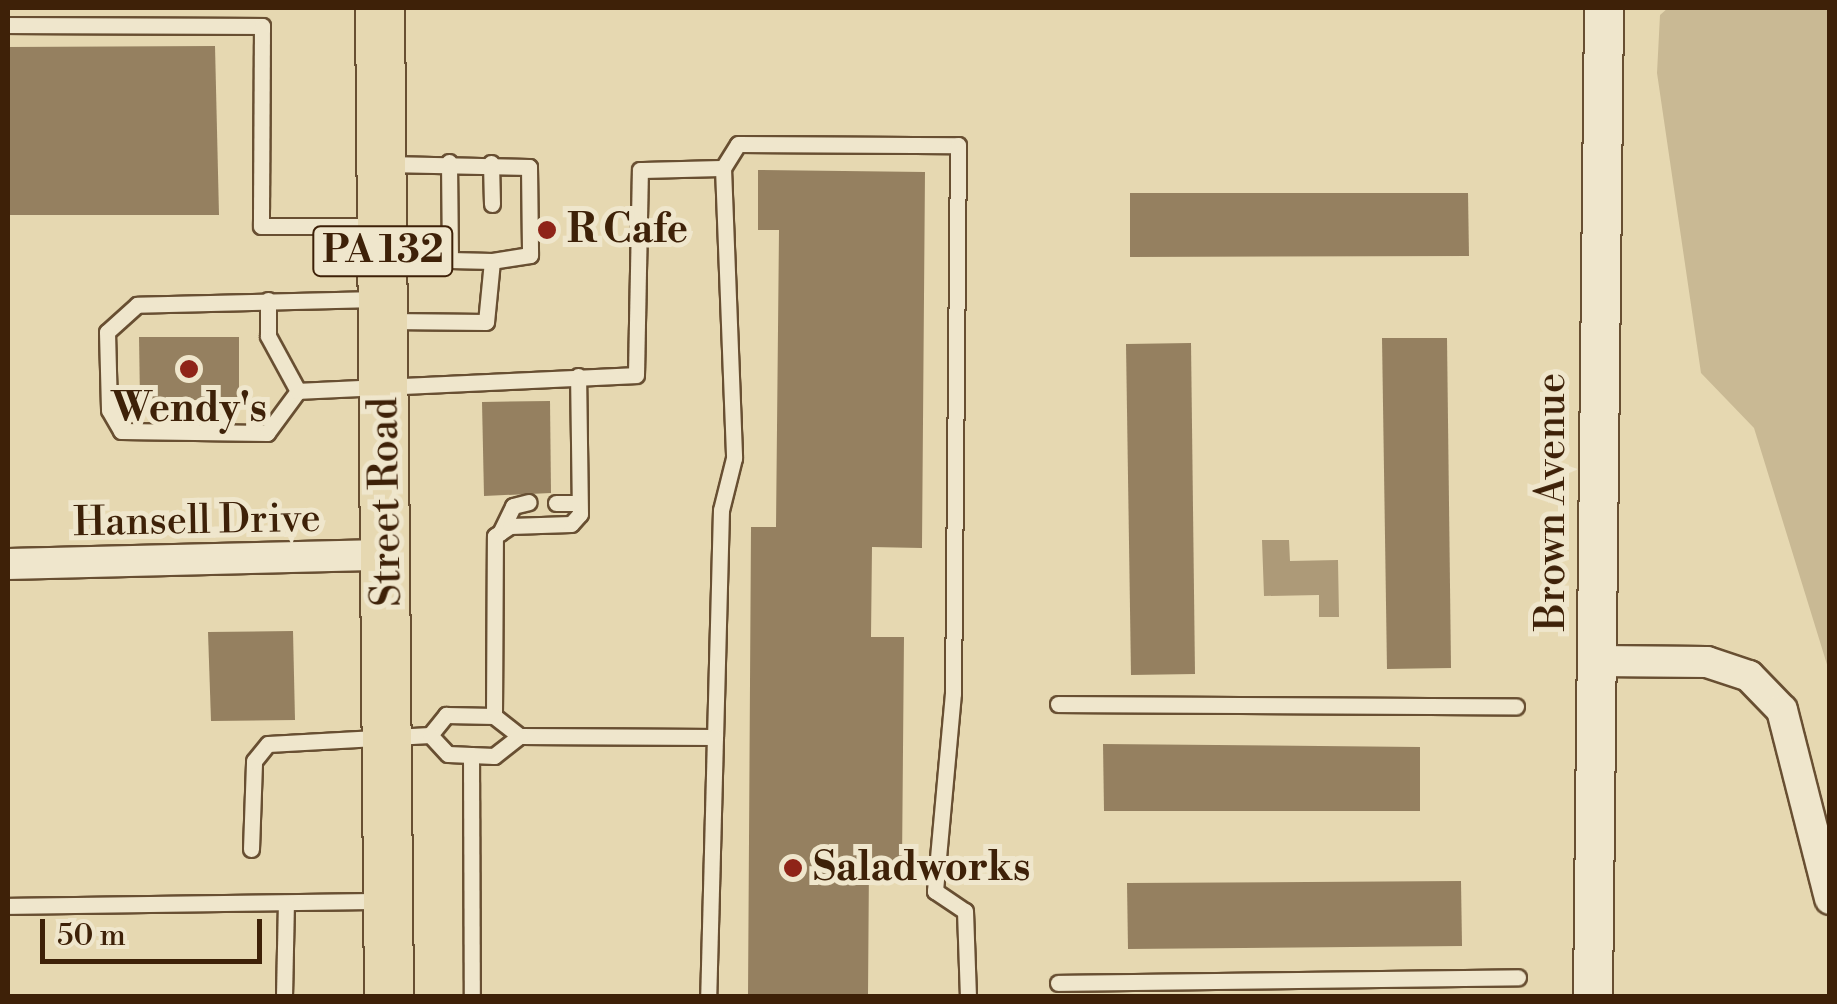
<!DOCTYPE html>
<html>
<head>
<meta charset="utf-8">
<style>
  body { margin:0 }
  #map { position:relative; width:1837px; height:1004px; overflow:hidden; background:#e6d8b1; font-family:"Libre Bodoni",serif }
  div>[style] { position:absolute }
  .green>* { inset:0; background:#c9b994 }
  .water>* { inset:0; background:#ad9a78 }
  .building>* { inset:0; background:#958060 }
  .roads { filter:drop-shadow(2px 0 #684f32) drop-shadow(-2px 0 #684f32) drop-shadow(0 2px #684f32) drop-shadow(0 -2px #684f32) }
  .service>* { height:15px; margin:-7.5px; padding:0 7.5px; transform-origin:7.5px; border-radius:7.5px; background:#efe6cc }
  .minor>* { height:30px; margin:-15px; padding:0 15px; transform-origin:15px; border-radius:15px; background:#efe6cc }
  .tertiary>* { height:38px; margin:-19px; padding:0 19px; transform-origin:19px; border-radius:19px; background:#efe6cc }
  .primary>* { height:48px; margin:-24px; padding:0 24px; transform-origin:24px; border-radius:24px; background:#e6d8b1 }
  .dots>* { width:28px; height:28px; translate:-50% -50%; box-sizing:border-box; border:5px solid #efe6cc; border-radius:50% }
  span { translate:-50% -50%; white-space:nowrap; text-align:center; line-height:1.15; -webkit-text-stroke:10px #efe6cc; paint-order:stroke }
  .shield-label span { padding:2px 8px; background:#efe6cc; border:2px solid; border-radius:8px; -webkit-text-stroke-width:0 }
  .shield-label { font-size:38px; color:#3e2108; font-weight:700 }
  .poi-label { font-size:40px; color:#3e2108; font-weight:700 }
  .left { translate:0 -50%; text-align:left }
  .street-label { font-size:40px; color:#3e2108 }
  .frame { position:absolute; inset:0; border:10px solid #3e2108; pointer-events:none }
  .scale { position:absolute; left:40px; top:919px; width:222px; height:45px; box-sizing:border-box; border:5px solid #3e2108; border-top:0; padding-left:12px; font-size:30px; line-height:35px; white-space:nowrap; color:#3e2108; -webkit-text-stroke:8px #efe6cc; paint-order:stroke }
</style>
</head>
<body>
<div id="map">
  <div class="green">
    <i style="clip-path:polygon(1668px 8px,1829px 8px,1829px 671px,1754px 428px,1701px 373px,1657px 73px,1660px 15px)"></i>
  </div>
  <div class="water">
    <i style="clip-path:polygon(1262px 540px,1289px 540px,1290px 561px,1338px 560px,1339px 617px,1319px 617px,1319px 595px,1264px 596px)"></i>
  </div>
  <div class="building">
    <i style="clip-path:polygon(215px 46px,219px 215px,8px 215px,8px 47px)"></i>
    <i style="clip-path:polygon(758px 170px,925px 172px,922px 548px,872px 547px,871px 637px,904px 637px,902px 865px,869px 864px,868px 996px,748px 996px,751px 527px,776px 527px,779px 230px,758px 230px)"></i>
    <i style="clip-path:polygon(1130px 193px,1468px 193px,1469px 256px,1130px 257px)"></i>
    <i style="clip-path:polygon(139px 337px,239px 337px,239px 400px,140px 400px)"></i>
    <i style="clip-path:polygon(1382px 338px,1447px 338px,1451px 668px,1387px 669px)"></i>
    <i style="clip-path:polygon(1191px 343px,1195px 674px,1131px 675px,1126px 344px)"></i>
    <i style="clip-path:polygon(550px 401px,551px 493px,484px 496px,482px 402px)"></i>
    <i style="clip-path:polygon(293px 631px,295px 720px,211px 721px,208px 632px)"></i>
    <i style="clip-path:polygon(1103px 744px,1420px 747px,1420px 811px,1104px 811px)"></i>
    <i style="clip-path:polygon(1461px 881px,1462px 946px,1128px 949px,1127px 883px)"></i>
  </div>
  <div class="roads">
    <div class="service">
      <i style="left:8px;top:25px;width:254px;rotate:0.2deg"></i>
      <i style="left:262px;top:26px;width:200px;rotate:90.3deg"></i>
      <i style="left:261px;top:226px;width:118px"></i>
      <i style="left:449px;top:162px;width:98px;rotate:89.4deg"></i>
      <i style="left:450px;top:260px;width:42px;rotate:1.4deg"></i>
      <i style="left:491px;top:163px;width:41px;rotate:88.6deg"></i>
      <i style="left:386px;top:164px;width:143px;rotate:1.2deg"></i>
      <i style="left:529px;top:167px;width:88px;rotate:89.3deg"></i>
      <i style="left:530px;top:255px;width:38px;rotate:171deg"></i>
      <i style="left:492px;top:261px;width:61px;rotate:95.6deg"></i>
      <i style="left:486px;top:322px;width:98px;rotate:-179.4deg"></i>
      <i style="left:723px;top:168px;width:28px;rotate:-58deg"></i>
      <i style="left:738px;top:144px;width:220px;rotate:0.3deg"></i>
      <i style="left:958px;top:145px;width:548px;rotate:90.52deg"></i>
      <i style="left:953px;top:693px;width:199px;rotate:95.2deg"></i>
      <i style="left:935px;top:891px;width:36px;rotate:34deg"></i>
      <i style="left:965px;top:911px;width:85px;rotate:88deg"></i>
      <i style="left:377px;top:299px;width:240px;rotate:178.6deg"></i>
      <i style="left:137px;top:305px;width:40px;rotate:138deg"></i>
      <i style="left:107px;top:332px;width:78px;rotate:88.5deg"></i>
      <i style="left:109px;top:410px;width:24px;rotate:60deg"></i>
      <i style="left:121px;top:431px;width:146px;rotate:0.8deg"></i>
      <i style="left:267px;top:433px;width:52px;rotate:-53.6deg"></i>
      <i style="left:298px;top:391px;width:338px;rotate:-2.7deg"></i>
      <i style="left:636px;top:375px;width:205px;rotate:-88.9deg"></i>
      <i style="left:640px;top:170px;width:83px;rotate:-1.4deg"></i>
      <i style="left:723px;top:168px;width:290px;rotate:87.8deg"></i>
      <i style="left:734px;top:458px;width:54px;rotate:104deg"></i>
      <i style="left:721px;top:510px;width:227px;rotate:91.5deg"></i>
      <i style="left:268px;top:300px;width:36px;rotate:90deg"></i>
      <i style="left:268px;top:336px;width:63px;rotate:61.4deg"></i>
      <i style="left:556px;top:503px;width:23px"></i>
      <i style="left:500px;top:533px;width:30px;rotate:-64deg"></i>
      <i style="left:513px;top:506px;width:16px;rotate:-14deg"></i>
      <i style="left:1058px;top:704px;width:458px;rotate:0.3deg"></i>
      <i style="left:494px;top:716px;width:180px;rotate:-89.7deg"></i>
      <i style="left:495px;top:536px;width:18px;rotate:-34deg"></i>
      <i style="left:510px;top:526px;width:61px;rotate:-1.9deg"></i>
      <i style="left:571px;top:524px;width:13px;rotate:-48deg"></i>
      <i style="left:580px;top:514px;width:138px;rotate:-90.8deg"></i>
      <i style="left:430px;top:735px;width:26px;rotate:-51deg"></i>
      <i style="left:446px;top:715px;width:48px;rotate:1.2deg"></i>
      <i style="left:494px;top:716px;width:33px;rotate:38deg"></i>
      <i style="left:520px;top:736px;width:195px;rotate:0.3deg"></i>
      <i style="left:715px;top:737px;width:259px;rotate:91.5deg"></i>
      <i style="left:471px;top:755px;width:241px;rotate:89.8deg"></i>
      <i style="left:251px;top:849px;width:88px;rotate:-88deg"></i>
      <i style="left:254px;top:761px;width:22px;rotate:-51deg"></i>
      <i style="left:268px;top:744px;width:162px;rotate:-3.2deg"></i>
      <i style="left:430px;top:735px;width:26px;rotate:47deg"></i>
      <i style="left:448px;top:754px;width:46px;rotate:2.5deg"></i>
      <i style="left:494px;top:756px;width:33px;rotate:-38deg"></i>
      <i style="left:8px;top:906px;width:376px;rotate:-0.8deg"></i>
      <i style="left:1058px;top:983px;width:460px;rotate:-0.7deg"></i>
      <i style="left:284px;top:996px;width:93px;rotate:-88.8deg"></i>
    </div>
    <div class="minor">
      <i style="left:8px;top:564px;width:379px;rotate:-1.4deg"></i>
      <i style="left:1597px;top:661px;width:110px;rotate:0.5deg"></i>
      <i style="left:1707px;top:662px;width:44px;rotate:18.4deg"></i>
      <i style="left:1749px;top:676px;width:47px;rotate:45.9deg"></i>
      <i style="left:1782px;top:710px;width:195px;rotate:75.7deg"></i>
    </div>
    <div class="tertiary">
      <i style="left:1593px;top:996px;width:988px;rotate:-89.36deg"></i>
    </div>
    <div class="primary">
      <i style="left:380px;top:8px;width:988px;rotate:89.48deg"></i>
    </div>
  </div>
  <div class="dots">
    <i style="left:547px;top:230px;background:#8f2418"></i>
    <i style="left:189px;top:369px;background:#8f2418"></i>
    <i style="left:793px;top:868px;background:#8f2418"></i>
  </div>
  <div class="shield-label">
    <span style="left:383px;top:251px">PA 132</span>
  </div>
  <div class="poi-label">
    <span class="left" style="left:567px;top:230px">R Cafe</span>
    <span style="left:189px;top:409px">Wendy's</span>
    <span class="left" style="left:813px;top:868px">Saladworks</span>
  </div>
  <div class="street-label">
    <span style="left:386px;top:502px;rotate:-91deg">Street Road</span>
    <span style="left:1552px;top:502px;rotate:-90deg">Brown Avenue</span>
    <span style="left:197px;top:521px;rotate:-1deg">Hansell Drive</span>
  </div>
  <div class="frame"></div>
  <div class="scale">50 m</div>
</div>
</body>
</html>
